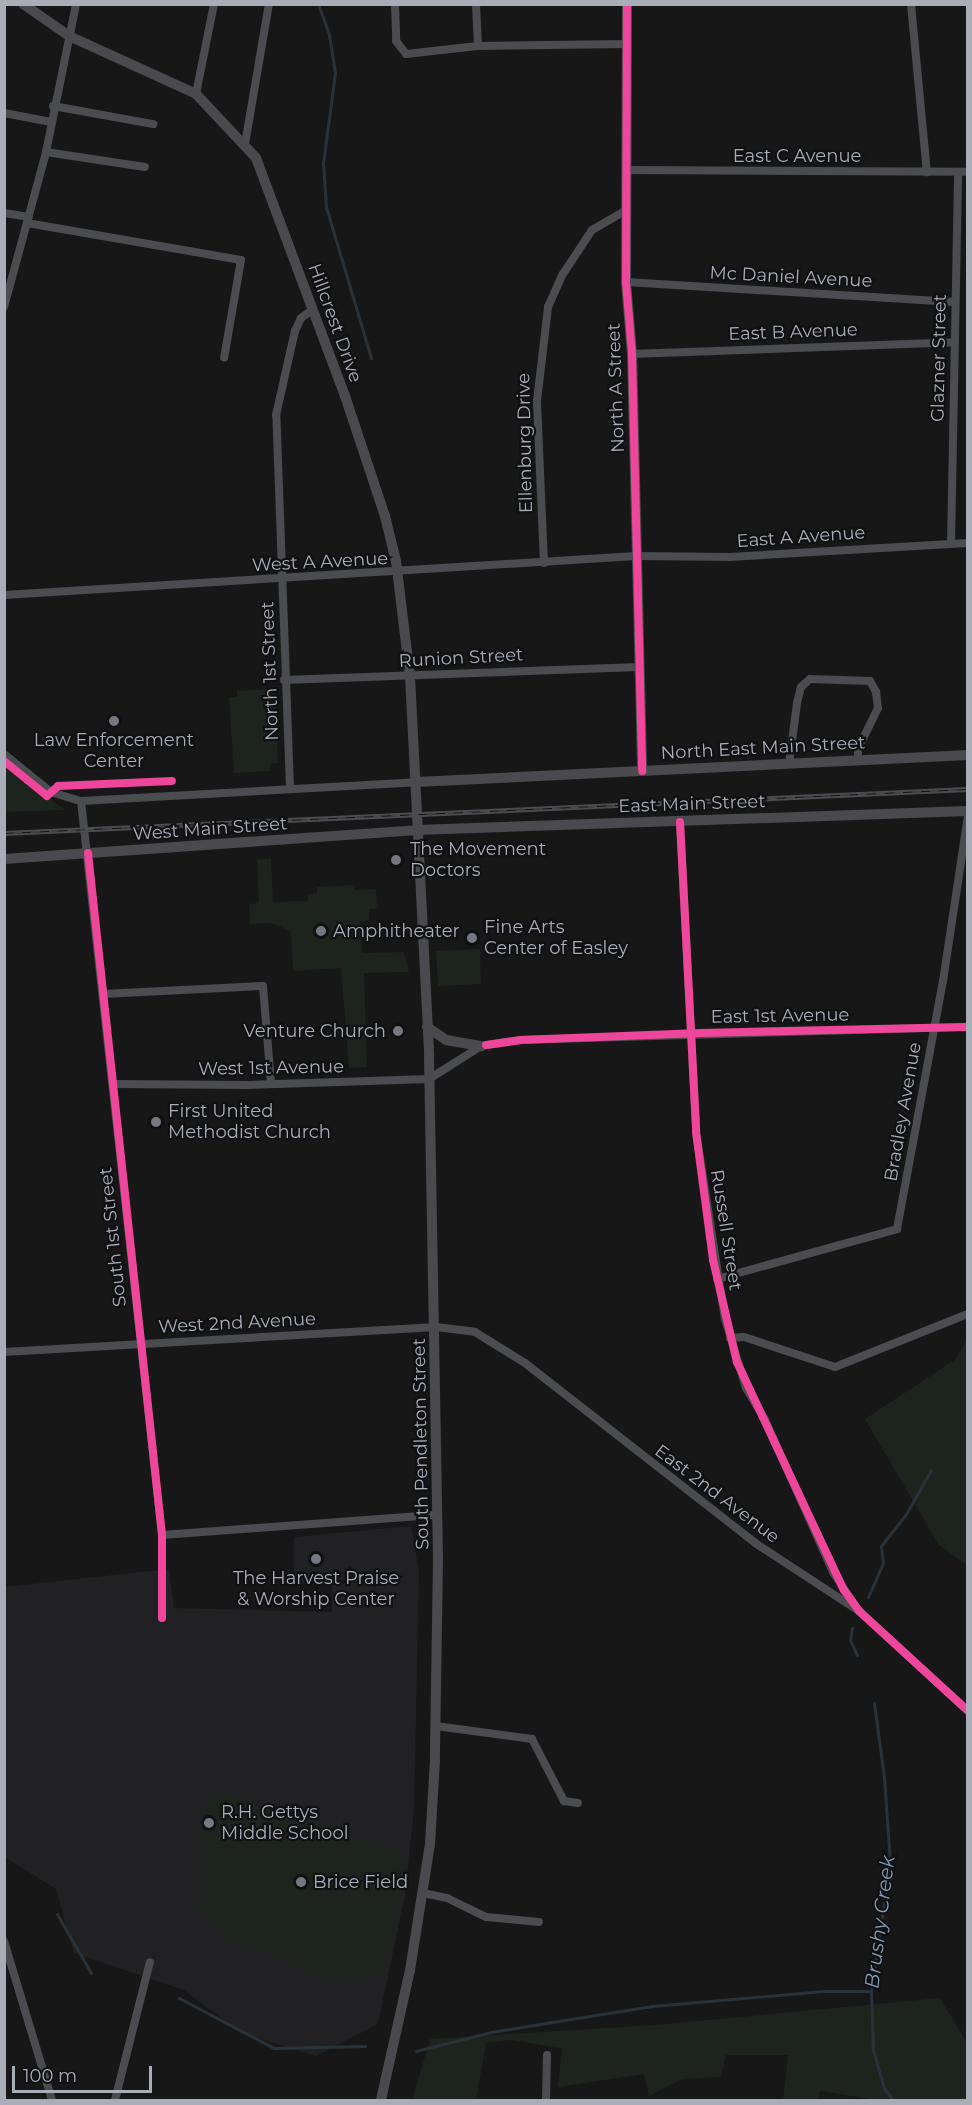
<!DOCTYPE html>
<html>
<head>
<meta charset="utf-8">
<style>
  body { margin:0 }
  #map { position:relative; width:972px; height:2105px; overflow:hidden; background:#171717; font-family:Montserrat,sans-serif }
  div>[style] { position:absolute }
  .built>* { inset:0; background:#212123 }
  .green>* { inset:0; background:#1d241e }
  .stream>* { height:3px; margin:-1.5px; padding:0 1.5px; transform-origin:1.5px; border-radius:1.5px; background:#2a3239 }
  .street>* { height:8px; margin:-4px; padding:0 4px; transform-origin:4px; border-radius:4px; background:#4b4c50 }
  .secondary>* { height:10px; margin:-5px; padding:0 5px; transform-origin:5px; border-radius:5px; background:#4a4a4e }
  .rail>* { height:5px; margin-top:-2.5px; transform-origin:0; background:repeating-linear-gradient(90deg,#111113 0 9px,#4b4c4f 0 18px); box-sizing:border-box; border-block:2px solid #4b4c4f }
  .cycleway>* { height:8px; margin:-4px; padding:0 4px; transform-origin:4px; border-radius:4px; background:#ed469a }
  .dots>* { width:16px; height:16px; translate:-50% -50%; box-sizing:border-box; border:3px solid #111113; border-radius:50% }
  span { translate:-50% -50%; white-space:nowrap; text-align:center; line-height:1.15; -webkit-text-stroke:4.5px #111113; paint-order:stroke }
  .street-label { font-size:18px; color:#a8adb8 }
  .poi-label { font-size:18px; color:#a8adb8 }
  .left { translate:0 -50%; text-align:left }
  .right { translate:-100% -50%; text-align:right }
  .water-label { font-size:20px; color:#7f9bb3; font-style:italic }
  .frame { position:absolute; inset:0; border:6px solid #a8adb8; pointer-events:none }
  .scale { position:absolute; left:12px; top:2066px; width:140px; height:27px; box-sizing:border-box; border:3px solid #a8adb8; border-top:0; padding-left:8px; font-size:18px; line-height:21px; white-space:nowrap; color:#a8adb8; -webkit-text-stroke:4px #111113; paint-order:stroke }
</style>
</head>
<body>
<div id="map">
  <div class="built">
    <i style="clip-path:polygon(411px 1526px,419px 1572px,414px 1808px,405px 1895px,378px 2024px,316px 2056px,241px 2033px,184px 1990px,74px 1953px,56px 1889px,6px 1858px,4px 1587px,169px 1569px,174px 1608px,332px 1612px,332px 1585px,400px 1575px,294px 1585px,294px 1537px)"></i>
  </div>
  <div class="green">
    <i style="clip-path:polygon(274px 689px,278px 763px,270px 764px,270px 771px,234px 773px,229px 697px,237px 697px,237px 691px)"></i>
    <i style="clip-path:polygon(4px 764px,42px 794px,66px 810px,5px 812px)"></i>
    <i style="clip-path:polygon(271px 858px,273px 902px,308px 901px,308px 894px,317px 893px,317px 887px,354px 885px,354px 890px,376px 889px,377px 909px,369px 909px,369px 920px,360px 921px,362px 953px,404px 952px,409px 972px,364px 973px,367px 1067px,349px 1068px,341px 968px,293px 971px,291px 932px,273px 923px,250px 924px,249px 904px,259px 903px,257px 860px)"></i>
    <i style="clip-path:polygon(480px 949px,481px 984px,438px 986px,436px 951px)"></i>
    <i style="clip-path:polygon(967px 1339px,967px 1565px,939px 1545px,865px 1419px,956px 1359px)"></i>
    <i style="clip-path:polygon(220px 1792px,331px 1827px,405px 1858px,390px 1947px,381px 1973px,367px 1977px,323px 1977px,225px 1937px,199px 1907px,202px 1805px)"></i>
    <i style="clip-path:polygon(940px 1998px,967px 2043px,967px 2100px,870px 2099px,820px 2091px,818px 2100px,783px 2100px,788px 2055px,726px 2055px,721px 2077px,682px 2079px,649px 2096px,644px 2074px,558px 2087px,562px 2048px,511px 2040px,486px 2043px,476px 2100px,412px 2100px,430px 2039px,655px 2025px)"></i>
  </div>
  <div class="stream">
    <i style="left:318px;top:4px;width:33px;rotate:70deg"></i>
    <i style="left:329px;top:35px;width:38px;rotate:81deg"></i>
    <i style="left:335px;top:73px;width:91px;rotate:97.6deg"></i>
    <i style="left:323px;top:163px;width:44px;rotate:86.1deg"></i>
    <i style="left:326px;top:207px;width:158px;rotate:73.4deg"></i>
    <i style="left:868px;top:1597px;width:37px;rotate:-66deg"></i>
    <i style="left:883px;top:1563px;width:17px;rotate:-97deg"></i>
    <i style="left:881px;top:1546px;width:41px;rotate:-52deg"></i>
    <i style="left:906px;top:1514px;width:51px;rotate:-60.4deg"></i>
    <i style="left:852px;top:1628px;width:12px;rotate:99deg"></i>
    <i style="left:850px;top:1640px;width:17px;rotate:65deg"></i>
    <i style="left:874px;top:1703px;width:75px;rotate:82.3deg"></i>
    <i style="left:884px;top:1777px;width:86px;rotate:86deg"></i>
    <i style="left:890px;top:1863px;width:129px;rotate:98.4deg"></i>
    <i style="left:871px;top:1991px;width:59px;rotate:88.1deg"></i>
    <i style="left:873px;top:2050px;width:40px;rotate:74deg"></i>
    <i style="left:884px;top:2088px;width:15px;rotate:53deg"></i>
    <i style="left:57px;top:1914px;width:68px;rotate:60deg"></i>
    <i style="left:179px;top:1998px;width:107px;rotate:27.8deg"></i>
    <i style="left:274px;top:2048px;width:91px;rotate:-1.3deg"></i>
    <i style="left:416px;top:2051px;width:77px;rotate:-14.2deg"></i>
    <i style="left:491px;top:2032px;width:163px;rotate:-9.2deg"></i>
    <i style="left:652px;top:2006px;width:172px;rotate:-5deg"></i>
    <i style="left:823px;top:1991px;width:48px"></i>
  </div>
  <div class="street">
    <i style="left:395px;top:4px;width:37px;rotate:88deg"></i>
    <i style="left:396px;top:41px;width:16px;rotate:52deg"></i>
    <i style="left:406px;top:54px;width:72px;rotate:-6.3deg"></i>
    <i style="left:478px;top:46px;width:149px;rotate:-0.8deg"></i>
    <i style="left:476px;top:4px;width:42px;rotate:87.3deg"></i>
    <i style="left:911px;top:4px;width:169px;rotate:84.6deg"></i>
    <i style="left:196px;top:94px;width:92px;rotate:-78.7deg"></i>
    <i style="left:53px;top:106px;width:102px;rotate:10.2deg"></i>
    <i style="left:4px;top:113px;width:48px;rotate:10.8deg"></i>
    <i style="left:245px;top:144px;width:142px;rotate:-80.3deg"></i>
    <i style="left:46px;top:152px;width:100px;rotate:8.6deg"></i>
    <i style="left:626px;top:170px;width:342px;rotate:0.3deg"></i>
    <i style="left:4px;top:213px;width:25px;rotate:9deg"></i>
    <i style="left:27px;top:223px;width:217px;rotate:9.8deg"></i>
    <i style="left:241px;top:260px;width:99px;rotate:99.8deg"></i>
    <i style="left:626px;top:282px;width:329px;rotate:3.5deg"></i>
    <i style="left:4px;top:307px;width:161px;rotate:-74.8deg"></i>
    <i style="left:46px;top:152px;width:151px;rotate:-78.5deg"></i>
    <i style="left:632px;top:354px;width:323px;rotate:-2.1deg"></i>
    <i style="left:951px;top:544px;width:372px;rotate:-88.9deg"></i>
    <i style="left:544px;top:563px;width:162px;rotate:-92.5deg"></i>
    <i style="left:537px;top:401px;width:95px;rotate:-83.3deg"></i>
    <i style="left:548px;top:307px;width:36px;rotate:-66deg"></i>
    <i style="left:563px;top:274px;width:53px;rotate:-56.6deg"></i>
    <i style="left:592px;top:230px;width:39px;rotate:-30deg"></i>
    <i style="left:4px;top:595px;width:633px;rotate:-3.53deg"></i>
    <i style="left:636px;top:556px;width:94px;rotate:0.6deg"></i>
    <i style="left:730px;top:557px;width:238px;rotate:-3.4deg"></i>
    <i style="left:284px;top:680px;width:355px;rotate:-2.1deg"></i>
    <i style="left:4px;top:754px;width:60px;rotate:39deg"></i>
    <i style="left:51px;top:792px;width:31px;rotate:17deg"></i>
    <i style="left:81px;top:801px;width:336px;rotate:-3.2deg"></i>
    <i style="left:789px;top:764px;width:62px;rotate:-82.5deg"></i>
    <i style="left:797px;top:703px;width:16px;rotate:-76deg"></i>
    <i style="left:801px;top:687px;width:12px;rotate:-42deg"></i>
    <i style="left:810px;top:679px;width:60px;rotate:1.9deg"></i>
    <i style="left:870px;top:681px;width:13px;rotate:61deg"></i>
    <i style="left:876px;top:692px;width:16px;rotate:83deg"></i>
    <i style="left:878px;top:708px;width:46px;rotate:116deg"></i>
    <i style="left:858px;top:749px;width:9px;rotate:90deg"></i>
    <i style="left:290px;top:788px;width:373px;rotate:-92.1deg"></i>
    <i style="left:276px;top:415px;width:86px;rotate:-77.3deg"></i>
    <i style="left:295px;top:331px;width:14px;rotate:-65deg"></i>
    <i style="left:301px;top:318px;width:14px;rotate:-36deg"></i>
    <i style="left:81px;top:801px;width:738px;rotate:83.7deg"></i>
    <i style="left:162px;top:1535px;width:83px;rotate:90deg"></i>
    <i style="left:680px;top:822px;width:310px;rotate:87deg"></i>
    <i style="left:696px;top:1132px;width:189px;rotate:81.2deg"></i>
    <i style="left:725px;top:1319px;width:72px;rotate:73.1deg"></i>
    <i style="left:746px;top:1388px;width:37px;rotate:59deg"></i>
    <i style="left:765px;top:1420px;width:167px;rotate:65.9deg"></i>
    <i style="left:833px;top:1572px;width:45px;rotate:56.7deg"></i>
    <i style="left:103px;top:994px;width:160px;rotate:-2.9deg"></i>
    <i style="left:263px;top:986px;width:98px;rotate:85.3deg"></i>
    <i style="left:113px;top:1084px;width:134px;rotate:0.4deg"></i>
    <i style="left:247px;top:1085px;width:182px;rotate:-1.9deg"></i>
    <i style="left:429px;top:1079px;width:62px;rotate:-32.4deg"></i>
    <i style="left:481px;top:1046px;width:39px;rotate:-9deg"></i>
    <i style="left:520px;top:1040px;width:448px;rotate:-1.7deg"></i>
    <i style="left:717px;top:1279px;width:187px;rotate:-15.5deg"></i>
    <i style="left:897px;top:1229px;width:252px;rotate:-79.5deg"></i>
    <i style="left:943px;top:981px;width:168px;rotate:-81.4deg"></i>
    <i style="left:730px;top:1338px;width:14px;rotate:-4deg"></i>
    <i style="left:744px;top:1337px;width:96px;rotate:18.2deg"></i>
    <i style="left:835px;top:1367px;width:140px;rotate:-21.8deg"></i>
    <i style="left:4px;top:1352px;width:433px;rotate:-3.3deg"></i>
    <i style="left:436px;top:1327px;width:39px;rotate:7deg"></i>
    <i style="left:475px;top:1332px;width:59px;rotate:31.8deg"></i>
    <i style="left:525px;top:1363px;width:292px;rotate:38deg"></i>
    <i style="left:755px;top:1543px;width:124px;rotate:33.2deg"></i>
    <i style="left:859px;top:1611px;width:148px;rotate:42.5deg"></i>
    <i style="left:162px;top:1535px;width:276px;rotate:-4.2deg"></i>
    <i style="left:436px;top:1726px;width:97px;rotate:7.7deg"></i>
    <i style="left:532px;top:1739px;width:70px;rotate:62.7deg"></i>
    <i style="left:564px;top:1801px;width:14px;rotate:8deg"></i>
    <i style="left:423px;top:1893px;width:25px;rotate:12deg"></i>
    <i style="left:447px;top:1898px;width:43px;rotate:26deg"></i>
    <i style="left:486px;top:1917px;width:53px;rotate:5.4deg"></i>
    <i style="left:4px;top:1941px;width:166px;rotate:73.2deg"></i>
    <i style="left:115px;top:2100px;width:142px;rotate:-75.8deg"></i>
    <i style="left:546px;top:2100px;width:45px;rotate:-88.7deg"></i>
  </div>
  <div class="secondary">
    <i style="left:23px;top:4px;width:56px;rotate:34.8deg"></i>
    <i style="left:69px;top:36px;width:140px;rotate:24.5deg"></i>
    <i style="left:196px;top:94px;width:88px;rotate:46.8deg"></i>
    <i style="left:256px;top:158px;width:257px;rotate:69.5deg"></i>
    <i style="left:346px;top:399px;width:123px;rotate:71.6deg"></i>
    <i style="left:385px;top:516px;width:46px;rotate:76.3deg"></i>
    <i style="left:396px;top:561px;width:116px;rotate:83.1deg"></i>
    <i style="left:410px;top:676px;width:381px;rotate:87.1deg"></i>
    <i style="left:429px;top:1057px;width:503px;rotate:88.97deg"></i>
    <i style="left:438px;top:1560px;width:200px;rotate:90.9deg"></i>
    <i style="left:435px;top:1760px;width:84px;rotate:93.4deg"></i>
    <i style="left:430px;top:1844px;width:128px;rotate:99deg"></i>
    <i style="left:410px;top:1970px;width:133px;rotate:102.6deg"></i>
    <i style="left:627px;top:4px;width:278px;rotate:90.2deg"></i>
    <i style="left:626px;top:282px;width:72px;rotate:85.2deg"></i>
    <i style="left:632px;top:354px;width:417px;rotate:88.6deg"></i>
    <i style="left:416px;top:782px;width:553px;rotate:-2.8deg"></i>
    <i style="left:4px;top:859px;width:414px;rotate:-4deg"></i>
    <i style="left:417px;top:830px;width:551px;rotate:-1.97deg"></i>
    <i style="left:427px;top:1027px;width:23px;rotate:34deg"></i>
    <i style="left:446px;top:1040px;width:36px;rotate:10deg"></i>
  </div>
  <div class="rail">
    <i style="left:4px;top:833px;width:965px;rotate:-2.61deg"></i>
  </div>
  <div class="cycleway">
    <i style="left:627px;top:4px;width:278px;rotate:90.2deg"></i>
    <i style="left:626px;top:282px;width:72px;rotate:85.2deg"></i>
    <i style="left:632px;top:354px;width:417px;rotate:88.6deg"></i>
    <i style="left:4px;top:761px;width:55px;rotate:39.1deg"></i>
    <i style="left:47px;top:796px;width:15px;rotate:-42deg"></i>
    <i style="left:58px;top:786px;width:114px;rotate:-2.5deg"></i>
    <i style="left:680px;top:822px;width:310px;rotate:87deg"></i>
    <i style="left:696px;top:1132px;width:129px;rotate:82.4deg"></i>
    <i style="left:713px;top:1260px;width:105px;rotate:76.8deg"></i>
    <i style="left:737px;top:1362px;width:252px;rotate:64.9deg"></i>
    <i style="left:844px;top:1590px;width:26px;rotate:54deg"></i>
    <i style="left:859px;top:1611px;width:148px;rotate:42.5deg"></i>
    <i style="left:88px;top:853px;width:686px;rotate:83.81deg"></i>
    <i style="left:162px;top:1535px;width:83px;rotate:90deg"></i>
    <i style="left:486px;top:1045px;width:34px;rotate:-8deg"></i>
    <i style="left:520px;top:1040px;width:180px;rotate:-2.2deg"></i>
    <i style="left:700px;top:1033px;width:268px;rotate:-1.3deg"></i>
  </div>
  <div class="dots">
    <i style="left:114px;top:721px;background:#757880"></i>
    <i style="left:396px;top:860px;background:#757880"></i>
    <i style="left:321px;top:931px;background:#757880"></i>
    <i style="left:472px;top:938px;background:#757880"></i>
    <i style="left:398px;top:1031px;background:#757880"></i>
    <i style="left:156px;top:1122px;background:#757880"></i>
    <i style="left:316px;top:1559px;background:#757880"></i>
    <i style="left:209px;top:1823px;background:#757880"></i>
    <i style="left:301px;top:1882px;background:#757880"></i>
  </div>
  <div class="street-label">
    <span style="left:797px;top:156px">East C Avenue</span>
    <span style="left:791px;top:277px;rotate:3deg">Mc Daniel Avenue</span>
    <span style="left:335px;top:323px;rotate:70deg">Hillcrest Drive</span>
    <span style="left:793px;top:332px;rotate:-2deg">East B Avenue</span>
    <span style="left:939px;top:358px;rotate:-89deg">Glazner Street</span>
    <span style="left:616px;top:388px;rotate:-92deg">North A Street</span>
    <span style="left:525px;top:443px;rotate:-91deg">Ellenburg Drive</span>
    <span style="left:801px;top:537px;rotate:-4deg">East A Avenue</span>
    <span style="left:320px;top:562px;rotate:-3deg">West A Avenue</span>
    <span style="left:461px;top:658px;rotate:-3deg">Runion Street</span>
    <span style="left:270px;top:671px;rotate:-92deg">North 1st Street</span>
    <span style="left:763px;top:748px;rotate:-3deg">North East Main Street</span>
    <span style="left:692px;top:804px;rotate:-2deg">East Main Street</span>
    <span style="left:210px;top:829px;rotate:-4deg">West Main Street</span>
    <span style="left:780px;top:1016px;rotate:-1deg">East 1st Avenue</span>
    <span style="left:271px;top:1068px;rotate:-1deg">West 1st Avenue</span>
    <span style="left:903px;top:1112px;rotate:-80deg">Bradley Avenue</span>
    <span style="left:726px;top:1230px;rotate:81deg">Russell Street</span>
    <span style="left:113px;top:1237px;rotate:-96deg">South 1st Street</span>
    <span style="left:237px;top:1323px;rotate:-3deg">West 2nd Avenue</span>
    <span style="left:421px;top:1444px;rotate:-91deg">South Pendleton Street</span>
    <span style="left:717px;top:1494px;rotate:37deg">East 2nd Avenue</span>
  </div>
  <div class="poi-label">
    <span style="left:114px;top:751px">Law Enforcement<br>Center</span>
    <span class="left" style="left:410px;top:860px">The Movement<br>Doctors</span>
    <span class="left" style="left:484px;top:938px">Fine Arts<br>Center of Easley</span>
    <span class="left" style="left:333px;top:931px">Amphitheater</span>
    <span class="right" style="left:386px;top:1031px">Venture Church</span>
    <span class="left" style="left:168px;top:1122px">First United<br>Methodist Church</span>
    <span style="left:316px;top:1589px">The Harvest Praise<br>&amp; Worship Center</span>
    <span class="left" style="left:221px;top:1823px">R.H. Gettys<br>Middle School</span>
    <span class="left" style="left:313px;top:1882px">Brice Field</span>
  </div>
  <div class="water-label">
    <span style="left:880px;top:1922px;rotate:-83deg">Brushy Creek</span>
  </div>
  <div class="frame"></div>
  <div class="scale">100 m</div>
</div>
</body>
</html>
